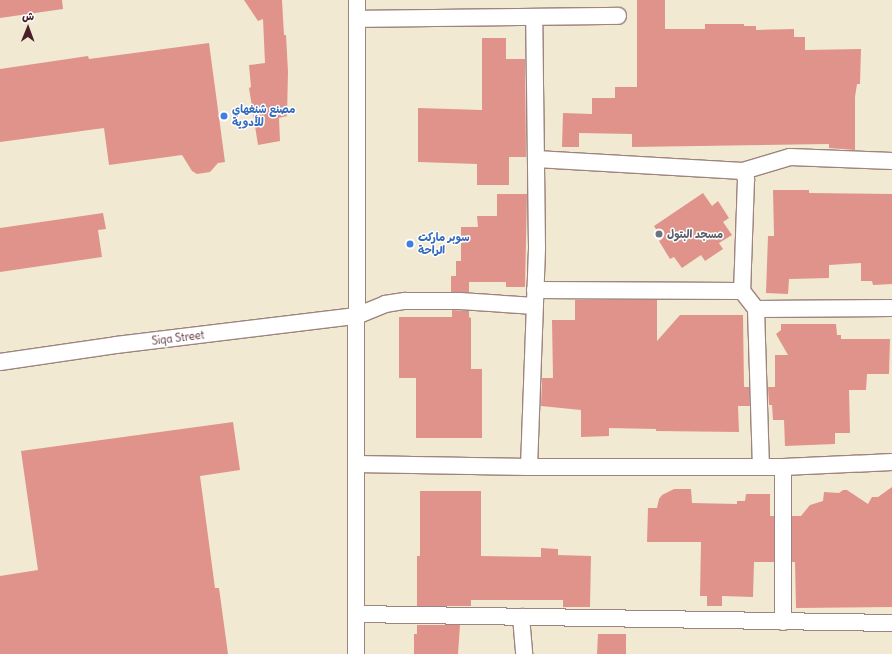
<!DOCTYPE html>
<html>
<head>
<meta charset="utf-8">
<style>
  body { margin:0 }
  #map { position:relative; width:892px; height:654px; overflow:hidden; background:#f2e9d2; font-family:Delius,"Playpen Sans Arabic",sans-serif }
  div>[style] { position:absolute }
  .building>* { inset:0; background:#e0938b }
  .roads { filter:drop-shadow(1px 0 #9e847e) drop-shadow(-1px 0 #9e847e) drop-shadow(0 1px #9e847e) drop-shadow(0 -1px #9e847e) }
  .street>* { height:16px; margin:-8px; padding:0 8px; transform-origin:8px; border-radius:8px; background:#fff }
  .dots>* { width:11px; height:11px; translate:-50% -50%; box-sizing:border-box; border:2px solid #fff; border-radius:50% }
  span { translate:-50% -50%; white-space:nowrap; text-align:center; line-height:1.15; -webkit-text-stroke:3px #fff; paint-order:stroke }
  .shop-label { font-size:11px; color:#366cbe; font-weight:700 }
  .left { translate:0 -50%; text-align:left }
  .worship-label { font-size:11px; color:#5b616d; font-weight:700 }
  .street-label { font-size:11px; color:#4a1f2b }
  .north { position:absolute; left:8px; top:8px; width:40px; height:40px; -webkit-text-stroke:3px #fff; paint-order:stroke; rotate:1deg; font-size:11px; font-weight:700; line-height:16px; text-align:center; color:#4a1f2b }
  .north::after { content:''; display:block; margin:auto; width:14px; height:18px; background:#4a1f2b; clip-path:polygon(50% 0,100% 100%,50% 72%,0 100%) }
</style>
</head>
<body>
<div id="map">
  <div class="building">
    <i style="clip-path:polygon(0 0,62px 0,63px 9px,0 18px)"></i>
    <i style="clip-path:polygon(244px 0,282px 0,284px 35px,286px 35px,288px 72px,287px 116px,279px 118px,280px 141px,258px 145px,249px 88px,251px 87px,249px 65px,265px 63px,263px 19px,258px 21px)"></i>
    <i style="clip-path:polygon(637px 0,665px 0,665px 29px,705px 29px,705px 24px,744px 24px,744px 26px,756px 26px,756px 30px,794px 29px,794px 37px,805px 37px,805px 50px,861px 49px,860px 84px,857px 84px,855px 97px,855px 150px,829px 148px,829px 144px,632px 147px,632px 134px,579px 133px,579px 147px,562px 147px,563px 113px,592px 114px,592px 98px,615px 98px,615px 87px,637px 87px)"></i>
    <i style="clip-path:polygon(482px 38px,506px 38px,506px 59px,525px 59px,526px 157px,509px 157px,509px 185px,477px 185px,477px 164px,418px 162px,418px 108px,482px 110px)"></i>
    <i style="clip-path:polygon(209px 43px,225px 162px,218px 163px,210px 172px,197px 174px,192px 171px,182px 155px,109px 165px,104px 128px,0 142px,0 69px,88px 56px,89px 59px)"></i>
    <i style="clip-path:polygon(773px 190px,809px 190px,809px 193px,892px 194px,892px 284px,873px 285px,872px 281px,861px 281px,861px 263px,829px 265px,829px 278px,789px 279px,788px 294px,766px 293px,768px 236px,774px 236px)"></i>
    <i style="clip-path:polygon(703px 193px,712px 206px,718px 201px,729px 218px,723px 222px,732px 235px,719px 243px,723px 249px,705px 261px,701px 255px,682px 268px,674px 257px,670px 259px,659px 241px,662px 239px,654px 226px)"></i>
    <i style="clip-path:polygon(497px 194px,527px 194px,525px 287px,506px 287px,506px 282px,469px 282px,469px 292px,451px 292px,451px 276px,456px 276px,456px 261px,461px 261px,461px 227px,478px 227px,477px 216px,497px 216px)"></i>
    <i style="clip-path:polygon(103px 213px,106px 229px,98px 230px,102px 257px,0 272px,0 228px)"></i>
    <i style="clip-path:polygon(575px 300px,657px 300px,657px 341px,680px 315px,743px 315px,744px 387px,749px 387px,750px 406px,738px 406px,739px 432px,656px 431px,656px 429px,609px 428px,609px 436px,581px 437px,581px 410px,541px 406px,542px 378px,553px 378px,552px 320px,575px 320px)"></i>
    <i style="clip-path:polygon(452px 310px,469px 311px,469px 317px,471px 318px,471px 369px,482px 369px,482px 438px,416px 438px,416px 378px,399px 378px,399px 317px,452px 317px)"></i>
    <i style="clip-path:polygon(781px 324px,836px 324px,837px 335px,841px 335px,841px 339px,890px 339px,889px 374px,867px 374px,866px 390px,849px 390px,850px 433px,835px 433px,835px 444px,785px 446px,784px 420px,773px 420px,772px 405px,769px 405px,768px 387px,775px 387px,775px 355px,788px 355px,776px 334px,781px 330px)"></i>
    <i style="clip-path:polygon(233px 422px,240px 470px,200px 476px,215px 588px,219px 588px,228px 654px,0 654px,0 576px,38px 570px,21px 451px)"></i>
    <i style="clip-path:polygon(892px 487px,892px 607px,796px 608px,795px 562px,792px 562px,792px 516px,801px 516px,810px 505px,823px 501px,824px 492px,839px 493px,843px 490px,847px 490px,868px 504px,872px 497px,878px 497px)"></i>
    <i style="clip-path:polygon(674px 489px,691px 489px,692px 503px,737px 504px,737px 501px,745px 501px,746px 494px,770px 494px,770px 516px,774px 516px,774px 562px,754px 562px,753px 597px,722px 596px,722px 606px,707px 606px,707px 596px,700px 596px,701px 542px,647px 542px,648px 508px,657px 508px,659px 499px,662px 495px)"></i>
    <i style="clip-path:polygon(420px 491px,481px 491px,481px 556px,541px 557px,541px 548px,558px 549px,558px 555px,591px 556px,590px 607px,563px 607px,563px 600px,471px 600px,471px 606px,417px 606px,417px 556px,420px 556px)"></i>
    <i style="clip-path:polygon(417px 625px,460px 625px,458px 654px,414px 654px,414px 634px,417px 634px)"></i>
    <i style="clip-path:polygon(598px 634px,626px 634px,626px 654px,597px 654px)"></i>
  </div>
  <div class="roads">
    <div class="street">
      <i style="left:357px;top:19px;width:261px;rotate:-0.7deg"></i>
      <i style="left:536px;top:159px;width:207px;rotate:3.3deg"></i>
      <i style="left:743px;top:171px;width:49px;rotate:-16.6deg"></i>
      <i style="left:790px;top:157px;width:102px;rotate:2.2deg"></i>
      <i style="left:743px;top:171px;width:9px;rotate:69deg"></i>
      <i style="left:746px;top:179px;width:112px;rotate:92deg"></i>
      <i style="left:742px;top:291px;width:23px;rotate:52deg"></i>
      <i style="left:756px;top:309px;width:157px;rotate:88.2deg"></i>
      <i style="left:535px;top:290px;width:207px;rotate:0.3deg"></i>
      <i style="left:756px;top:309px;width:136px;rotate:-0.4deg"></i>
      <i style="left:0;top:362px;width:117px;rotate:-8.3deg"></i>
      <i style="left:116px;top:345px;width:242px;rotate:-6.9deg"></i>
      <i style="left:356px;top:316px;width:31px;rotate:-22deg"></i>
      <i style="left:385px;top:304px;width:20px;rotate:-9deg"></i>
      <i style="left:405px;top:301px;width:55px"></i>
      <i style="left:460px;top:301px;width:75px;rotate:3.8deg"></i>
      <i style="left:356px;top:464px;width:173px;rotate:1deg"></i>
      <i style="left:529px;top:467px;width:254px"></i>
      <i style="left:783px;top:467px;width:109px;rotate:-2.6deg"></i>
      <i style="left:529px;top:467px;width:220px;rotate:-87.9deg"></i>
      <i style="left:537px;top:247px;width:230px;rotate:-90.7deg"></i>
      <i style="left:783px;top:467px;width:155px;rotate:90deg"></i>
      <i style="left:356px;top:614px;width:536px;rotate:0.96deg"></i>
      <i style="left:521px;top:617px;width:37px;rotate:85deg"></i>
      <i style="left:356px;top:654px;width:654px;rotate:-89.91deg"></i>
    </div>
  </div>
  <div class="dots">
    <i style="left:224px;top:116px;background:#3f7fe0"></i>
    <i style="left:659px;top:234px;background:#6b7280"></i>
    <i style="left:410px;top:244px;background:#3f7fe0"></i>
  </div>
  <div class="shop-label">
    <span class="left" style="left:232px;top:116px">مصنع شنغهاي<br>للأدوية</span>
    <span class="left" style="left:418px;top:244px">سوبر ماركت<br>الراحة</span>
  </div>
  <div class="worship-label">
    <span class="left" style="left:667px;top:234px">مسجد البتول</span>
  </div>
  <div class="street-label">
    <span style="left:178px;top:338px;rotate:-7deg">Siqa Street</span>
  </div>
  <div class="north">ش</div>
</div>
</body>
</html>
